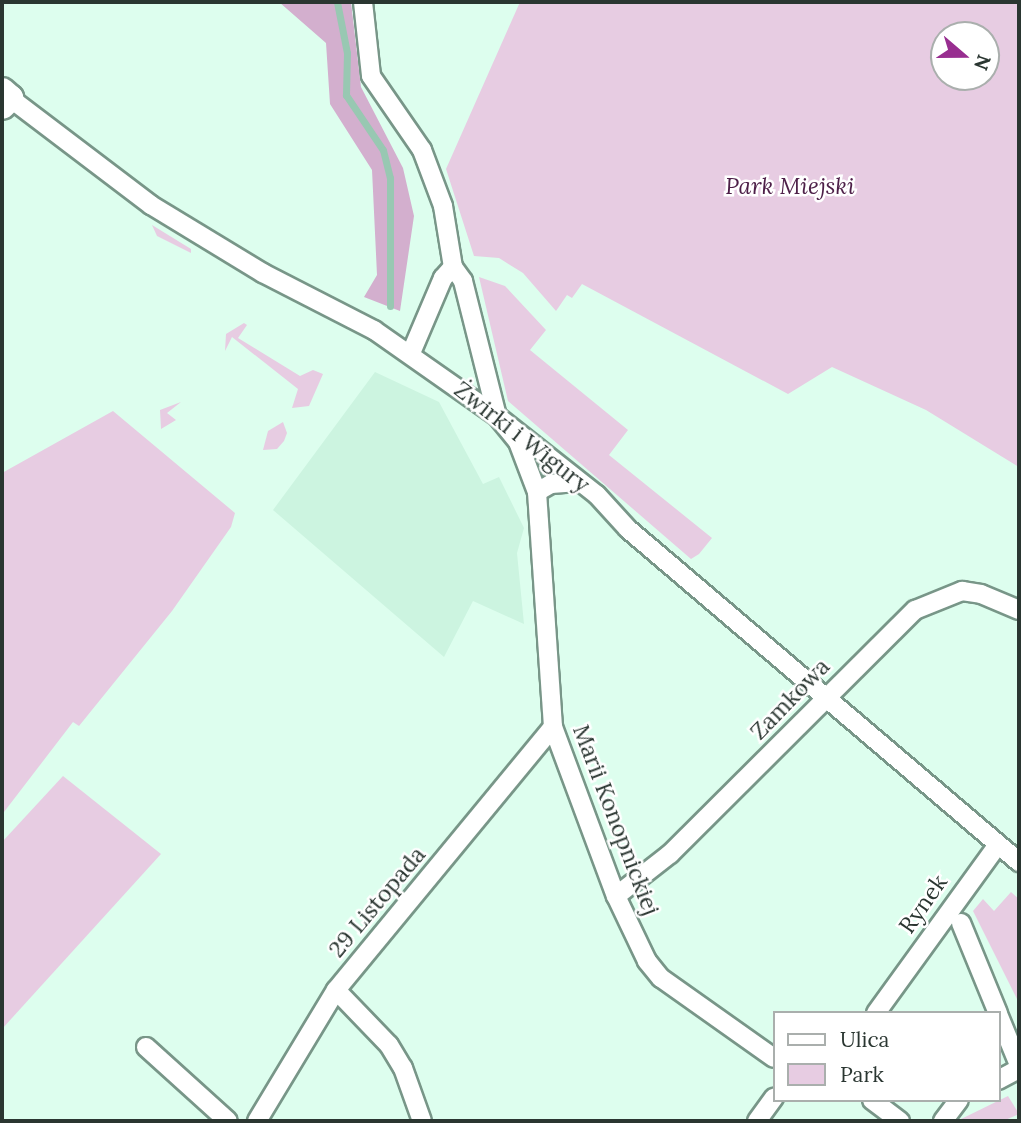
<!DOCTYPE html>
<html>
<head>
<meta charset="utf-8">
<style>
  body { margin:0 }
  #map { position:relative; width:1021px; height:1123px; overflow:hidden; background:#ddfeee; font-family:Lora,serif }
  div>[style] { position:absolute }
  .built>* { inset:0; background:#ccf4e0 }
  .green>* { inset:0; background:#e7cce2 }
  .forest>* { inset:0; background:#d3afce }
  .stream>* { height:7px; margin:-3.5px; padding:0 3.5px; transform-origin:3.5px; border-radius:3.5px; background:#98c8b2 }
  .roads { filter:drop-shadow(2px 0 #789688) drop-shadow(-2px 0 #789688) drop-shadow(0 2px #789688) drop-shadow(0 -2px #789688) }
  .street>* { height:18px; margin:-9px; padding:0 9px; transform-origin:9px; border-radius:9px; background:#fff }
  .secondary>* { height:26px; margin:-13px; padding:0 13px; transform-origin:13px; border-radius:13px; background:#fff }
  span { translate:-50% -50%; white-space:nowrap; text-align:center; line-height:1.15; -webkit-text-stroke:5px #fff; paint-order:stroke }
  .park-label { font-size:23px; color:#4d1f48; font-style:italic }
  .street-label { font-size:23px; color:#2a3631 }
  .frame { position:absolute; inset:0; border:4px solid #2a3631; pointer-events:none }
  .legend { position:absolute; left:773px; top:1011px; width:228px; height:91px; box-sizing:border-box; background:#fff; border:2px solid #aaafad; margin:0; padding:9px 12px; list-style:none; font-size:21px; color:#2a3631 }
  .legend li { display:flex; align-items:center; gap:14px; height:35px }
  .legend b { width:35px; border:2px solid #aaafad }
  .north { position:absolute; left:930px; top:21px; width:70px; height:70px; box-sizing:border-box; background:#fff; border:2px solid #aaafad; border-radius:50%; rotate:110deg; font-size:19px; font-weight:700; line-height:28px; text-align:center; color:#2a3631 }
  .north::after { content:''; display:block; margin:auto; width:24px; height:32px; background:#982e90; clip-path:polygon(50% 0,100% 100%,50% 72%,0 100%) }
</style>
</head>
<body>
<div id="map">
  <div class="built">
    <i style="clip-path:polygon(375px 372px,439px 402px,483px 484px,499px 477px,524px 528px,517px 553px,524px 624px,473px 601px,444px 657px,273px 510px)"></i>
  </div>
  <div class="green">
    <i style="clip-path:polygon(evenodd,520px 2px,1019px 2px,1019px 467px,926px 410px,832px 367px,788px 394px,582px 284px,572px 298px,567px 295px,556px 311px,523px 273px,499px 258px,474px 256px,446px 169px,520px 2px,944px 35px,986px 35px,986px 77px,944px 77px,944px 35px)"></i>
    <i style="clip-path:polygon(152px 225px,191px 249px,191px 253px,157px 236px)"></i>
    <i style="clip-path:polygon(479px 277px,505px 286px,546px 330px,530px 350px,628px 430px,609px 455px,712px 538px,699px 554px,691px 559px,508px 401px)"></i>
    <i style="clip-path:polygon(244px 323px,247px 325px,238px 338px,300px 376px,313px 370px,323px 374px,309px 406px,292px 408px,298px 389px,232px 337px,225px 351px,226px 334px)"></i>
    <i style="clip-path:polygon(181px 402px,167px 413px,176px 420px,161px 429px,160px 410px)"></i>
    <i style="clip-path:polygon(113px 411px,235px 513px,231px 527px,172px 611px,79px 726px,73px 722px,4px 812px,2px 473px)"></i>
    <i style="clip-path:polygon(283px 422px,287px 433px,284px 441px,277px 449px,263px 450px,268px 431px)"></i>
    <i style="clip-path:polygon(63px 776px,161px 854px,2px 1029px,2px 842px)"></i>
    <i style="clip-path:polygon(1011px 892px,1019px 899px,1018px 1001px,973px 911px,983px 899px,994px 911px)"></i>
    <i style="clip-path:polygon(1008px 1096px,1019px 1114px,1003px 1121px,957px 1121px)"></i>
  </div>
  <div class="forest">
    <i style="clip-path:polygon(279px 2px,351px 2px,361px 87px,403px 168px,414px 216px,400px 311px,364px 297px,377px 275px,372px 170px,330px 104px,326px 43px)"></i>
  </div>
  <div class="stream">
    <i style="left:337px;top:2px;width:52px;rotate:78.9deg"></i>
    <i style="left:347px;top:53px;width:42px;rotate:91.4deg"></i>
    <i style="left:346px;top:95px;width:66px;rotate:56.1deg"></i>
    <i style="left:383px;top:150px;width:29px;rotate:76deg"></i>
    <i style="left:390px;top:178px;width:128px;rotate:90deg"></i>
  </div>
  <div class="roads">
    <div class="street">
      <i style="left:363px;top:2px;width:74px;rotate:83.8deg"></i>
      <i style="left:371px;top:76px;width:90px;rotate:55.4deg"></i>
      <i style="left:422px;top:150px;width:60px;rotate:69.4deg"></i>
      <i style="left:443px;top:206px;width:62px;rotate:80.7deg"></i>
      <i style="left:453px;top:267px;width:17px;rotate:54deg"></i>
      <i style="left:463px;top:281px;width:139px;rotate:75.9deg"></i>
      <i style="left:497px;top:416px;width:33px;rotate:51deg"></i>
      <i style="left:518px;top:442px;width:53px;rotate:69.2deg"></i>
      <i style="left:537px;top:492px;width:236px;rotate:86.1deg"></i>
      <i style="left:553px;top:727px;width:180px;rotate:69.6deg"></i>
      <i style="left:616px;top:896px;width:72px;rotate:64.5deg"></i>
      <i style="left:647px;top:961px;width:22px;rotate:51deg"></i>
      <i style="left:661px;top:978px;width:138px;rotate:35.3deg"></i>
      <i style="left:10px;top:98px;width:177px;rotate:37.2deg"></i>
      <i style="left:151px;top:205px;width:131px;rotate:31.3deg"></i>
      <i style="left:263px;top:273px;width:125px;rotate:27.2deg"></i>
      <i style="left:374px;top:330px;width:150px;rotate:35deg"></i>
      <i style="left:497px;top:416px;width:127px;rotate:38.3deg"></i>
      <i style="left:597px;top:495px;width:46px;rotate:47.6deg"></i>
      <i style="left:628px;top:529px;width:514px;rotate:40.42deg"></i>
      <i style="left:411px;top:353px;width:82px;rotate:-66.9deg"></i>
      <i style="left:443px;top:278px;width:15px;rotate:-48deg"></i>
      <i style="left:537px;top:492px;width:16px;rotate:-30deg"></i>
      <i style="left:551px;top:484px;width:28px;rotate:-4deg"></i>
      <i style="left:616px;top:896px;width:68px;rotate:-37.9deg"></i>
      <i style="left:670px;top:854px;width:346px;rotate:-44.9deg"></i>
      <i style="left:915px;top:610px;width:51px;rotate:-22deg"></i>
      <i style="left:962px;top:591px;width:19px;rotate:9deg"></i>
      <i style="left:981px;top:594px;width:41px;rotate:22.8deg"></i>
      <i style="left:961px;top:923px;width:97px;rotate:67.7deg"></i>
      <i style="left:336px;top:990px;width:76px;rotate:46.1deg"></i>
      <i style="left:389px;top:1045px;width:27px;rotate:59deg"></i>
      <i style="left:403px;top:1068px;width:56px;rotate:70.3deg"></i>
      <i style="left:876px;top:1013px;width:205px;rotate:-54.1deg"></i>
      <i style="left:998px;top:1014px;width:55px;rotate:67.6deg"></i>
      <i style="left:146px;top:1047px;width:110px;rotate:42.1deg"></i>
      <i style="left:998px;top:1080px;width:24px;rotate:-28deg"></i>
      <i style="left:872px;top:1100px;width:35px;rotate:37deg"></i>
      <i style="left:257px;top:1121px;width:153px;rotate:-58.9deg"></i>
      <i style="left:336px;top:990px;width:341px;rotate:-50.5deg"></i>
      <i style="left:757px;top:1121px;width:29px;rotate:-54deg"></i>
      <i style="left:943px;top:1121px;width:26px;rotate:-53deg"></i>
    </div>
    <div class="secondary">
      <i style="left:2px;top:91px;width:11px;rotate:41deg"></i>
      <i style="left:10px;top:98px;width:11px;rotate:135deg"></i>
    </div>
  </div>
  <div class="park-label">
    <span style="left:790px;top:186px">Park Miejski</span>
  </div>
  <div class="street-label">
    <span style="left:522px;top:437px;rotate:38deg">Żwirki i Wigury</span>
    <span style="left:790px;top:699px;rotate:-46deg">Zamkowa</span>
    <span style="left:616px;top:820px;rotate:69deg">Marii Konopnickiej</span>
    <span style="left:377px;top:902px;rotate:-50deg">29 Listopada</span>
    <span style="left:923px;top:904px;rotate:-55deg">Rynek</span>
  </div>
  <div class="frame"></div>
  <ul class="legend">
  <li><b style="height:9px;background:#fff"></b>Ulica</li>
  <li><b style="height:19px;background:#e7cce2"></b>Park</li>
  </ul>
  <div class="north">N</div>
</div>
</body>
</html>
